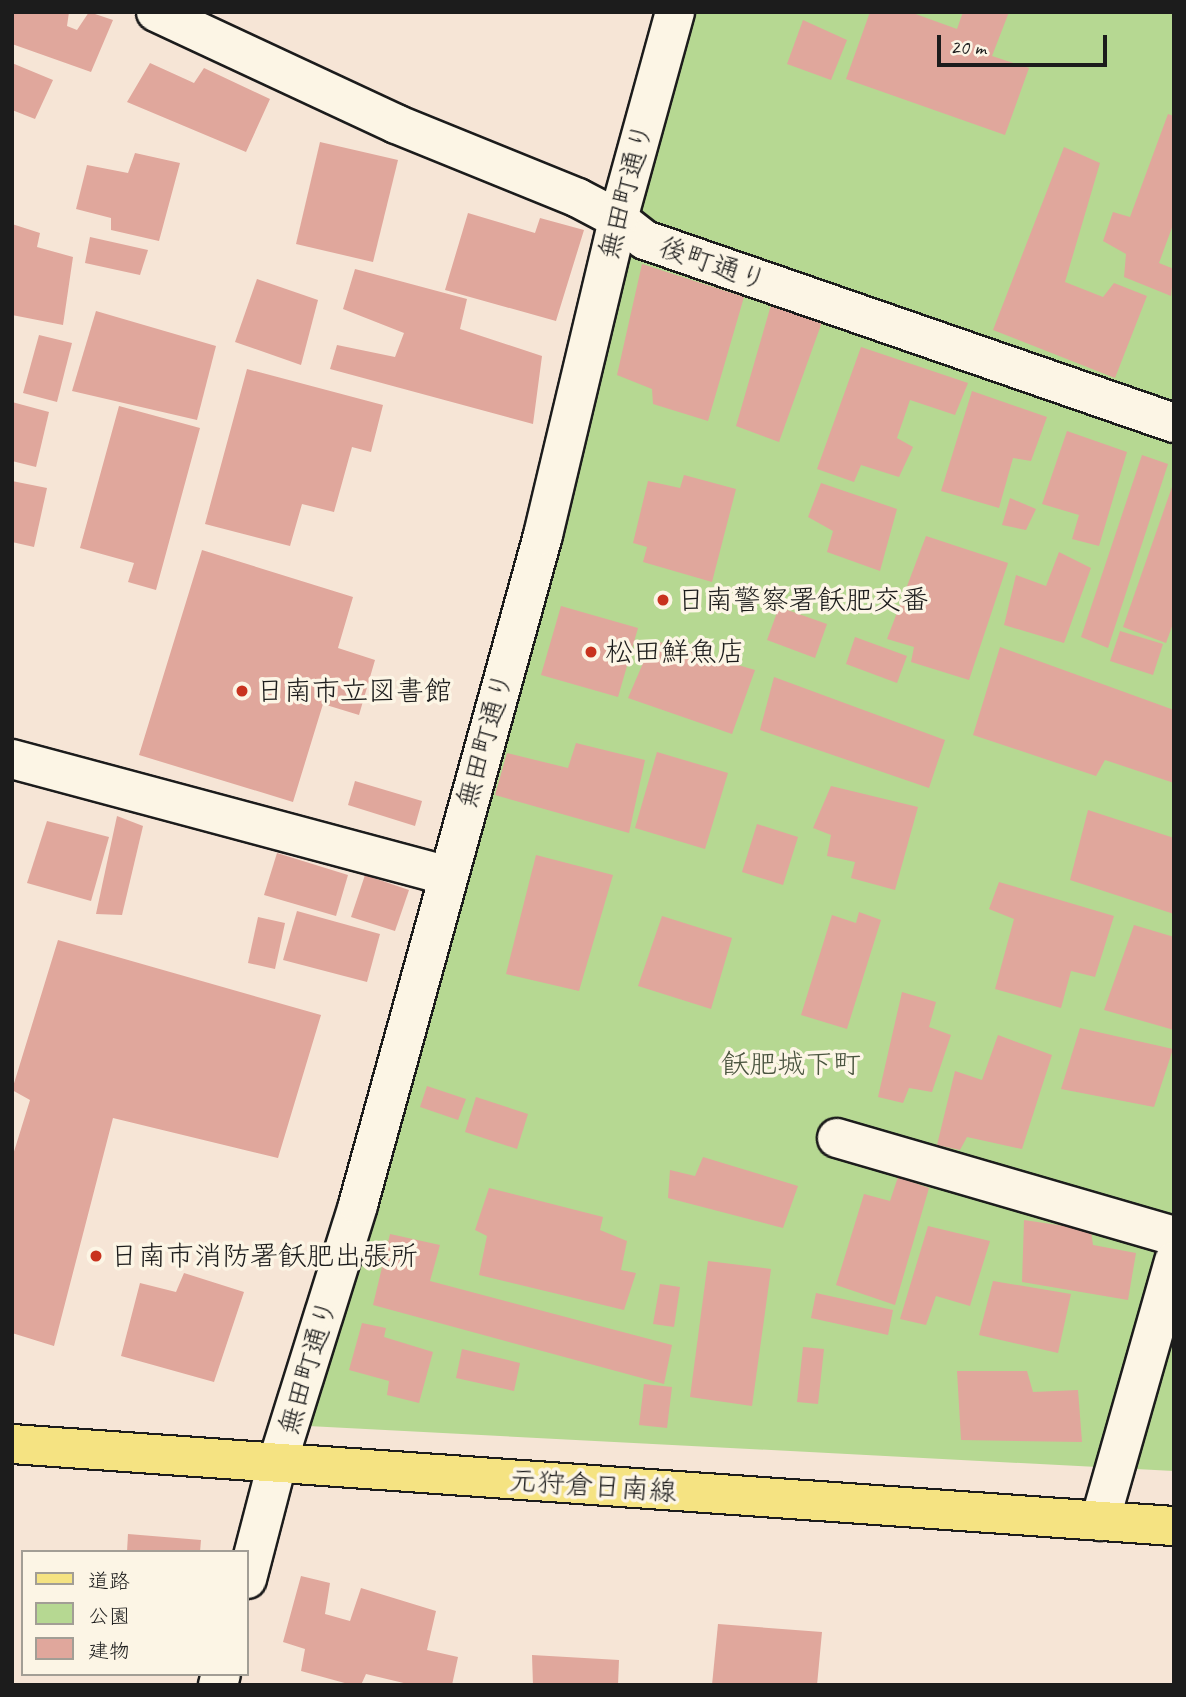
<!DOCTYPE html>
<html>
<head>
<meta charset="utf-8">
<style>
  body { margin:0 }
  #map { position:relative; width:1186px; height:1697px; overflow:hidden; background:#f6e5d6; font-family:Caveat,"Klee One",sans-serif }
  div>[style] { position:absolute }
  .green>* { inset:0; background:#b6d892 }
  .building>* { inset:0; background:#e0a79c }
  .roads { filter:drop-shadow(2px 0 #1c1c1c) drop-shadow(-2px 0 #1c1c1c) drop-shadow(0 2px #1c1c1c) drop-shadow(0 -2px #1c1c1c) }
  .minor>* { height:38px; margin:-19px; padding:0 19px; transform-origin:19px; border-radius:19px; background:#fcf5e5 }
  .major>* { height:38px; margin:-19px; padding:0 19px; transform-origin:19px; border-radius:19px; background:#f5e382 }
  .dots>* { width:19px; height:19px; translate:-50% -50%; box-sizing:border-box; border:4px solid #fcf5e5; border-radius:50% }
  span { translate:-50% -50%; white-space:nowrap; text-align:center; line-height:1.15; -webkit-text-stroke:7px #fcf5e5; paint-order:stroke }
  .street-label { font-size:28px; color:#1c1c1c }
  .poi-label { font-size:28px; color:#1c1c1c }
  .left { translate:0 -50%; text-align:left }
  .park-label { font-size:28px; color:#4a543f }
  .frame { position:absolute; inset:0; border:14px solid #1c1c1c; pointer-events:none }
  .legend { position:absolute; left:21px; top:1550px; width:228px; height:126px; box-sizing:border-box; background:#fcf5e5; border:2px solid #a29e95; margin:0; padding:9px 12px; list-style:none; font-size:21px; color:#1c1c1c }
  .legend li { display:flex; align-items:center; gap:14px; height:35px }
  .legend b { width:35px; border:2px solid #a29e95 }
  .scale { position:absolute; left:937px; top:35px; width:170px; height:32px; box-sizing:border-box; border:4px solid #1c1c1c; border-top:0; padding-left:9px; font-size:21px; line-height:24px; white-space:nowrap; color:#1c1c1c; -webkit-text-stroke:5px #fcf5e5; paint-order:stroke }
</style>
</head>
<body>
<div id="map">
  <div class="green">
    <i style="clip-path:polygon(675px 12px,1174px 12px,1174px 1471px,289px 1425px)"></i>
  </div>
  <div class="building">
    <i style="clip-path:polygon(12px 12px,69px 12px,67px 26px,77px 30px,89px 12px,113px 20px,91px 72px,12px 44px)"></i>
    <i style="clip-path:polygon(870px 12px,910px 12px,957px 29px,963px 12px,1009px 12px,992px 56px,1029px 68px,1005px 135px,846px 79px)"></i>
    <i style="clip-path:polygon(803px 20px,847px 40px,831px 80px,787px 64px)"></i>
    <i style="clip-path:polygon(12px 63px,53px 80px,35px 119px,12px 110px)"></i>
    <i style="clip-path:polygon(150px 63px,194px 83px,204px 68px,270px 99px,246px 152px,127px 102px)"></i>
    <i style="clip-path:polygon(1168px 114px,1174px 116px,1174px 222px,1159px 263px,1174px 269px,1171px 296px,1124px 277px,1126px 254px,1103px 241px,1113px 212px,1130px 217px)"></i>
    <i style="clip-path:polygon(320px 142px,398px 160px,373px 262px,296px 244px)"></i>
    <i style="clip-path:polygon(1064px 147px,1100px 163px,1065px 282px,1103px 297px,1114px 283px,1147px 296px,1115px 378px,993px 330px)"></i>
    <i style="clip-path:polygon(135px 153px,180px 163px,159px 241px,111px 230px,111px 218px,76px 209px,87px 165px,128px 173px)"></i>
    <i style="clip-path:polygon(468px 213px,535px 233px,540px 218px,584px 230px,556px 321px,445px 290px)"></i>
    <i style="clip-path:polygon(12px 224px,40px 233px,37px 247px,73px 257px,63px 325px,12px 315px)"></i>
    <i style="clip-path:polygon(90px 237px,148px 250px,140px 275px,85px 263px)"></i>
    <i style="clip-path:polygon(642px 264px,744px 297px,708px 421px,653px 404px,652px 389px,617px 375px)"></i>
    <i style="clip-path:polygon(355px 269px,467px 299px,460px 329px,542px 356px,533px 424px,330px 369px,337px 345px,395px 357px,404px 333px,343px 309px)"></i>
    <i style="clip-path:polygon(257px 279px,318px 300px,301px 365px,235px 342px)"></i>
    <i style="clip-path:polygon(771px 305px,822px 322px,779px 442px,736px 426px)"></i>
    <i style="clip-path:polygon(96px 311px,216px 346px,197px 420px,72px 391px)"></i>
    <i style="clip-path:polygon(39px 335px,72px 343px,57px 402px,23px 393px)"></i>
    <i style="clip-path:polygon(861px 347px,968px 383px,955px 415px,910px 400px,897px 438px,913px 447px,899px 477px,861px 465px,854px 482px,817px 469px)"></i>
    <i style="clip-path:polygon(247px 369px,383px 405px,371px 452px,352px 447px,334px 512px,302px 504px,290px 546px,205px 524px)"></i>
    <i style="clip-path:polygon(972px 391px,1047px 417px,1031px 461px,1013px 458px,999px 508px,941px 491px)"></i>
    <i style="clip-path:polygon(12px 402px,49px 412px,36px 467px,12px 461px)"></i>
    <i style="clip-path:polygon(119px 406px,200px 428px,156px 590px,128px 582px,134px 563px,80px 548px)"></i>
    <i style="clip-path:polygon(1067px 431px,1127px 452px,1099px 546px,1072px 539px,1079px 515px,1042px 504px)"></i>
    <i style="clip-path:polygon(1142px 455px,1168px 464px,1108px 648px,1081px 637px)"></i>
    <i style="clip-path:polygon(684px 475px,736px 489px,712px 582px,643px 562px,647px 547px,633px 543px,648px 481px,680px 488px)"></i>
    <i style="clip-path:polygon(12px 481px,47px 488px,34px 547px,12px 542px)"></i>
    <i style="clip-path:polygon(821px 483px,897px 509px,880px 571px,827px 552px,833px 531px,808px 517px)"></i>
    <i style="clip-path:polygon(1173px 484px,1174px 621px,1166px 643px,1123px 627px)"></i>
    <i style="clip-path:polygon(1010px 498px,1036px 509px,1026px 530px,1002px 525px)"></i>
    <i style="clip-path:polygon(926px 536px,1008px 563px,969px 680px,911px 662px,914px 647px,887px 639px)"></i>
    <i style="clip-path:polygon(202px 550px,353px 597px,338px 648px,375px 660px,359px 715px,323px 704px,293px 802px,139px 755px)"></i>
    <i style="clip-path:polygon(1059px 552px,1091px 568px,1064px 643px,1004px 625px,1016px 575px,1046px 586px)"></i>
    <i style="clip-path:polygon(561px 606px,638px 628px,618px 697px,541px 675px)"></i>
    <i style="clip-path:polygon(779px 607px,827px 624px,815px 658px,767px 640px)"></i>
    <i style="clip-path:polygon(1120px 631px,1163px 644px,1153px 675px,1110px 661px)"></i>
    <i style="clip-path:polygon(855px 637px,907px 656px,897px 683px,846px 664px)"></i>
    <i style="clip-path:polygon(653px 640px,755px 670px,732px 734px,628px 698px)"></i>
    <i style="clip-path:polygon(1000px 647px,1174px 710px,1174px 783px,1105px 760px,1096px 776px,973px 735px)"></i>
    <i style="clip-path:polygon(774px 677px,945px 740px,929px 788px,760px 730px)"></i>
    <i style="clip-path:polygon(576px 743px,645px 760px,629px 833px,495px 795px,507px 753px,568px 768px)"></i>
    <i style="clip-path:polygon(657px 752px,728px 773px,705px 849px,635px 828px)"></i>
    <i style="clip-path:polygon(355px 781px,422px 801px,415px 826px,348px 805px)"></i>
    <i style="clip-path:polygon(831px 786px,918px 807px,895px 890px,851px 878px,855px 862px,827px 856px,831px 835px,813px 828px)"></i>
    <i style="clip-path:polygon(1088px 810px,1174px 838px,1174px 914px,1070px 880px)"></i>
    <i style="clip-path:polygon(117px 816px,143px 826px,122px 915px,96px 914px)"></i>
    <i style="clip-path:polygon(47px 821px,109px 837px,91px 901px,27px 883px)"></i>
    <i style="clip-path:polygon(757px 824px,798px 837px,783px 885px,742px 872px)"></i>
    <i style="clip-path:polygon(277px 853px,348px 875px,336px 916px,264px 895px)"></i>
    <i style="clip-path:polygon(536px 855px,613px 875px,579px 991px,506px 974px)"></i>
    <i style="clip-path:polygon(365px 875px,409px 890px,395px 931px,351px 917px)"></i>
    <i style="clip-path:polygon(999px 882px,1114px 916px,1095px 977px,1071px 971px,1061px 1008px,995px 989px,1014px 919px,989px 909px)"></i>
    <i style="clip-path:polygon(297px 911px,380px 934px,367px 982px,283px 960px)"></i>
    <i style="clip-path:polygon(859px 912px,881px 920px,847px 1029px,801px 1015px,832px 915px,856px 923px)"></i>
    <i style="clip-path:polygon(662px 916px,732px 938px,711px 1009px,638px 986px)"></i>
    <i style="clip-path:polygon(258px 917px,285px 923px,275px 969px,248px 963px)"></i>
    <i style="clip-path:polygon(1134px 925px,1174px 937px,1174px 1030px,1104px 1010px)"></i>
    <i style="clip-path:polygon(58px 940px,321px 1015px,278px 1158px,113px 1118px,54px 1346px,12px 1333px,12px 1158px,30px 1100px,12px 1090px)"></i>
    <i style="clip-path:polygon(902px 992px,936px 1002px,929px 1027px,951px 1035px,932px 1092px,909px 1088px,903px 1103px,878px 1097px)"></i>
    <i style="clip-path:polygon(1080px 1028px,1173px 1049px,1154px 1107px,1061px 1089px)"></i>
    <i style="clip-path:polygon(998px 1035px,1052px 1055px,1022px 1149px,967px 1137px,960px 1150px,937px 1145px,955px 1071px,982px 1080px)"></i>
    <i style="clip-path:polygon(427px 1086px,466px 1099px,458px 1120px,420px 1107px)"></i>
    <i style="clip-path:polygon(476px 1097px,528px 1114px,517px 1149px,465px 1132px)"></i>
    <i style="clip-path:polygon(703px 1157px,798px 1186px,783px 1228px,668px 1198px,670px 1170px,695px 1176px)"></i>
    <i style="clip-path:polygon(898px 1177px,929px 1188px,895px 1305px,836px 1285px,864px 1194px,890px 1201px)"></i>
    <i style="clip-path:polygon(489px 1188px,603px 1217px,600px 1230px,627px 1241px,621px 1270px,636px 1273px,624px 1310px,479px 1275px,487px 1236px,475px 1230px)"></i>
    <i style="clip-path:polygon(1024px 1220px,1091px 1230px,1093px 1245px,1136px 1253px,1128px 1300px,1022px 1282px)"></i>
    <i style="clip-path:polygon(928px 1226px,990px 1241px,970px 1306px,936px 1296px,926px 1325px,900px 1319px)"></i>
    <i style="clip-path:polygon(390px 1234px,440px 1245px,430px 1281px,672px 1345px,664px 1384px,373px 1305px)"></i>
    <i style="clip-path:polygon(708px 1261px,771px 1269px,752px 1406px,690px 1397px)"></i>
    <i style="clip-path:polygon(184px 1273px,244px 1292px,214px 1382px,121px 1356px,140px 1283px,176px 1292px)"></i>
    <i style="clip-path:polygon(993px 1281px,1071px 1294px,1058px 1353px,979px 1335px)"></i>
    <i style="clip-path:polygon(660px 1284px,680px 1287px,674px 1327px,653px 1324px)"></i>
    <i style="clip-path:polygon(816px 1293px,893px 1310px,888px 1335px,811px 1318px)"></i>
    <i style="clip-path:polygon(362px 1323px,386px 1328px,384px 1337px,433px 1352px,419px 1403px,387px 1395px,389px 1381px,349px 1370px)"></i>
    <i style="clip-path:polygon(803px 1347px,824px 1349px,818px 1404px,797px 1402px)"></i>
    <i style="clip-path:polygon(462px 1349px,520px 1363px,514px 1391px,456px 1378px)"></i>
    <i style="clip-path:polygon(957px 1371px,1027px 1371px,1033px 1392px,1078px 1390px,1082px 1442px,961px 1440px)"></i>
    <i style="clip-path:polygon(644px 1384px,672px 1387px,667px 1428px,639px 1425px)"></i>
    <i style="clip-path:polygon(128px 1534px,201px 1540px,200px 1552px,127px 1552px)"></i>
    <i style="clip-path:polygon(301px 1576px,330px 1583px,325px 1614px,350px 1621px,361px 1588px,436px 1611px,427px 1650px,458px 1657px,452px 1685px,412px 1685px,366px 1674px,361px 1685px,352px 1685px,301px 1671px,305px 1649px,283px 1642px)"></i>
    <i style="clip-path:polygon(718px 1624px,822px 1632px,817px 1685px,712px 1685px)"></i>
    <i style="clip-path:polygon(532px 1655px,619px 1660px,618px 1685px,533px 1685px)"></i>
  </div>
  <div class="roads">
    <div class="minor">
      <i style="left:156px;top:12px;width:265px;rotate:25deg"></i>
      <i style="left:396px;top:124px;width:196px;rotate:22.1deg"></i>
      <i style="left:578px;top:198px;width:45px;rotate:27.7deg"></i>
      <i style="left:618px;top:219px;width:34px;rotate:38deg"></i>
      <i style="left:645px;top:240px;width:560px;rotate:19.08deg"></i>
      <i style="left:12px;top:759px;width:449px;rotate:15deg"></i>
      <i style="left:837px;top:1138px;width:351px;rotate:16.2deg"></i>
      <i style="left:1100px;top:1521px;width:270px;rotate:-74.1deg"></i>
      <i style="left:247px;top:1579px;width:119px;rotate:-75.4deg"></i>
      <i style="left:277px;top:1464px;width:271px;rotate:-72.6deg"></i>
      <i style="left:358px;top:1205px;width:695px;rotate:-74.56deg"></i>
      <i style="left:543px;top:535px;width:325px;rotate:-76.6deg"></i>
      <i style="left:618px;top:219px;width:215px;rotate:-74.6deg"></i>
      <i style="left:218px;top:1685px;width:11px;rotate:-75deg"></i>
    </div>
    <div class="major">
      <i style="left:12px;top:1444px;width:1165px;rotate:4.04deg"></i>
    </div>
  </div>
  <div class="dots">
    <i style="left:663px;top:600px;background:#c8321e"></i>
    <i style="left:591px;top:652px;background:#c8321e"></i>
    <i style="left:242px;top:691px;background:#c8321e"></i>
    <i style="left:96px;top:1256px;background:#c8321e"></i>
  </div>
  <div class="street-label">
    <span style="left:626px;top:191px;rotate:-75deg">無田町通り</span>
    <span style="left:713px;top:264px;rotate:19deg">後町通り</span>
    <span style="left:485px;top:740px;rotate:-74deg">無田町通り</span>
    <span style="left:308px;top:1367px;rotate:-73deg">無田町通り</span>
    <span style="left:593px;top:1486px;rotate:4deg">元狩倉日南線</span>
  </div>
  <div class="poi-label">
    <span class="left" style="left:677px;top:600px">日南警察署飫肥交番</span>
    <span class="left" style="left:605px;top:652px">松田鮮魚店</span>
    <span class="left" style="left:256px;top:691px">日南市立図書館</span>
    <span class="left" style="left:110px;top:1256px">日南市消防署飫肥出張所</span>
  </div>
  <div class="park-label">
    <span style="left:791px;top:1064px">飫肥城下町</span>
  </div>
  <div class="frame"></div>
  <ul class="legend">
  <li><b style="height:9px;background:#f5e382"></b>道路</li>
  <li><b style="height:19px;background:#b6d892"></b>公園</li>
  <li><b style="height:19px;background:#e0a79c"></b>建物</li>
  </ul>
  <div class="scale">20 m</div>
</div>
</body>
</html>
